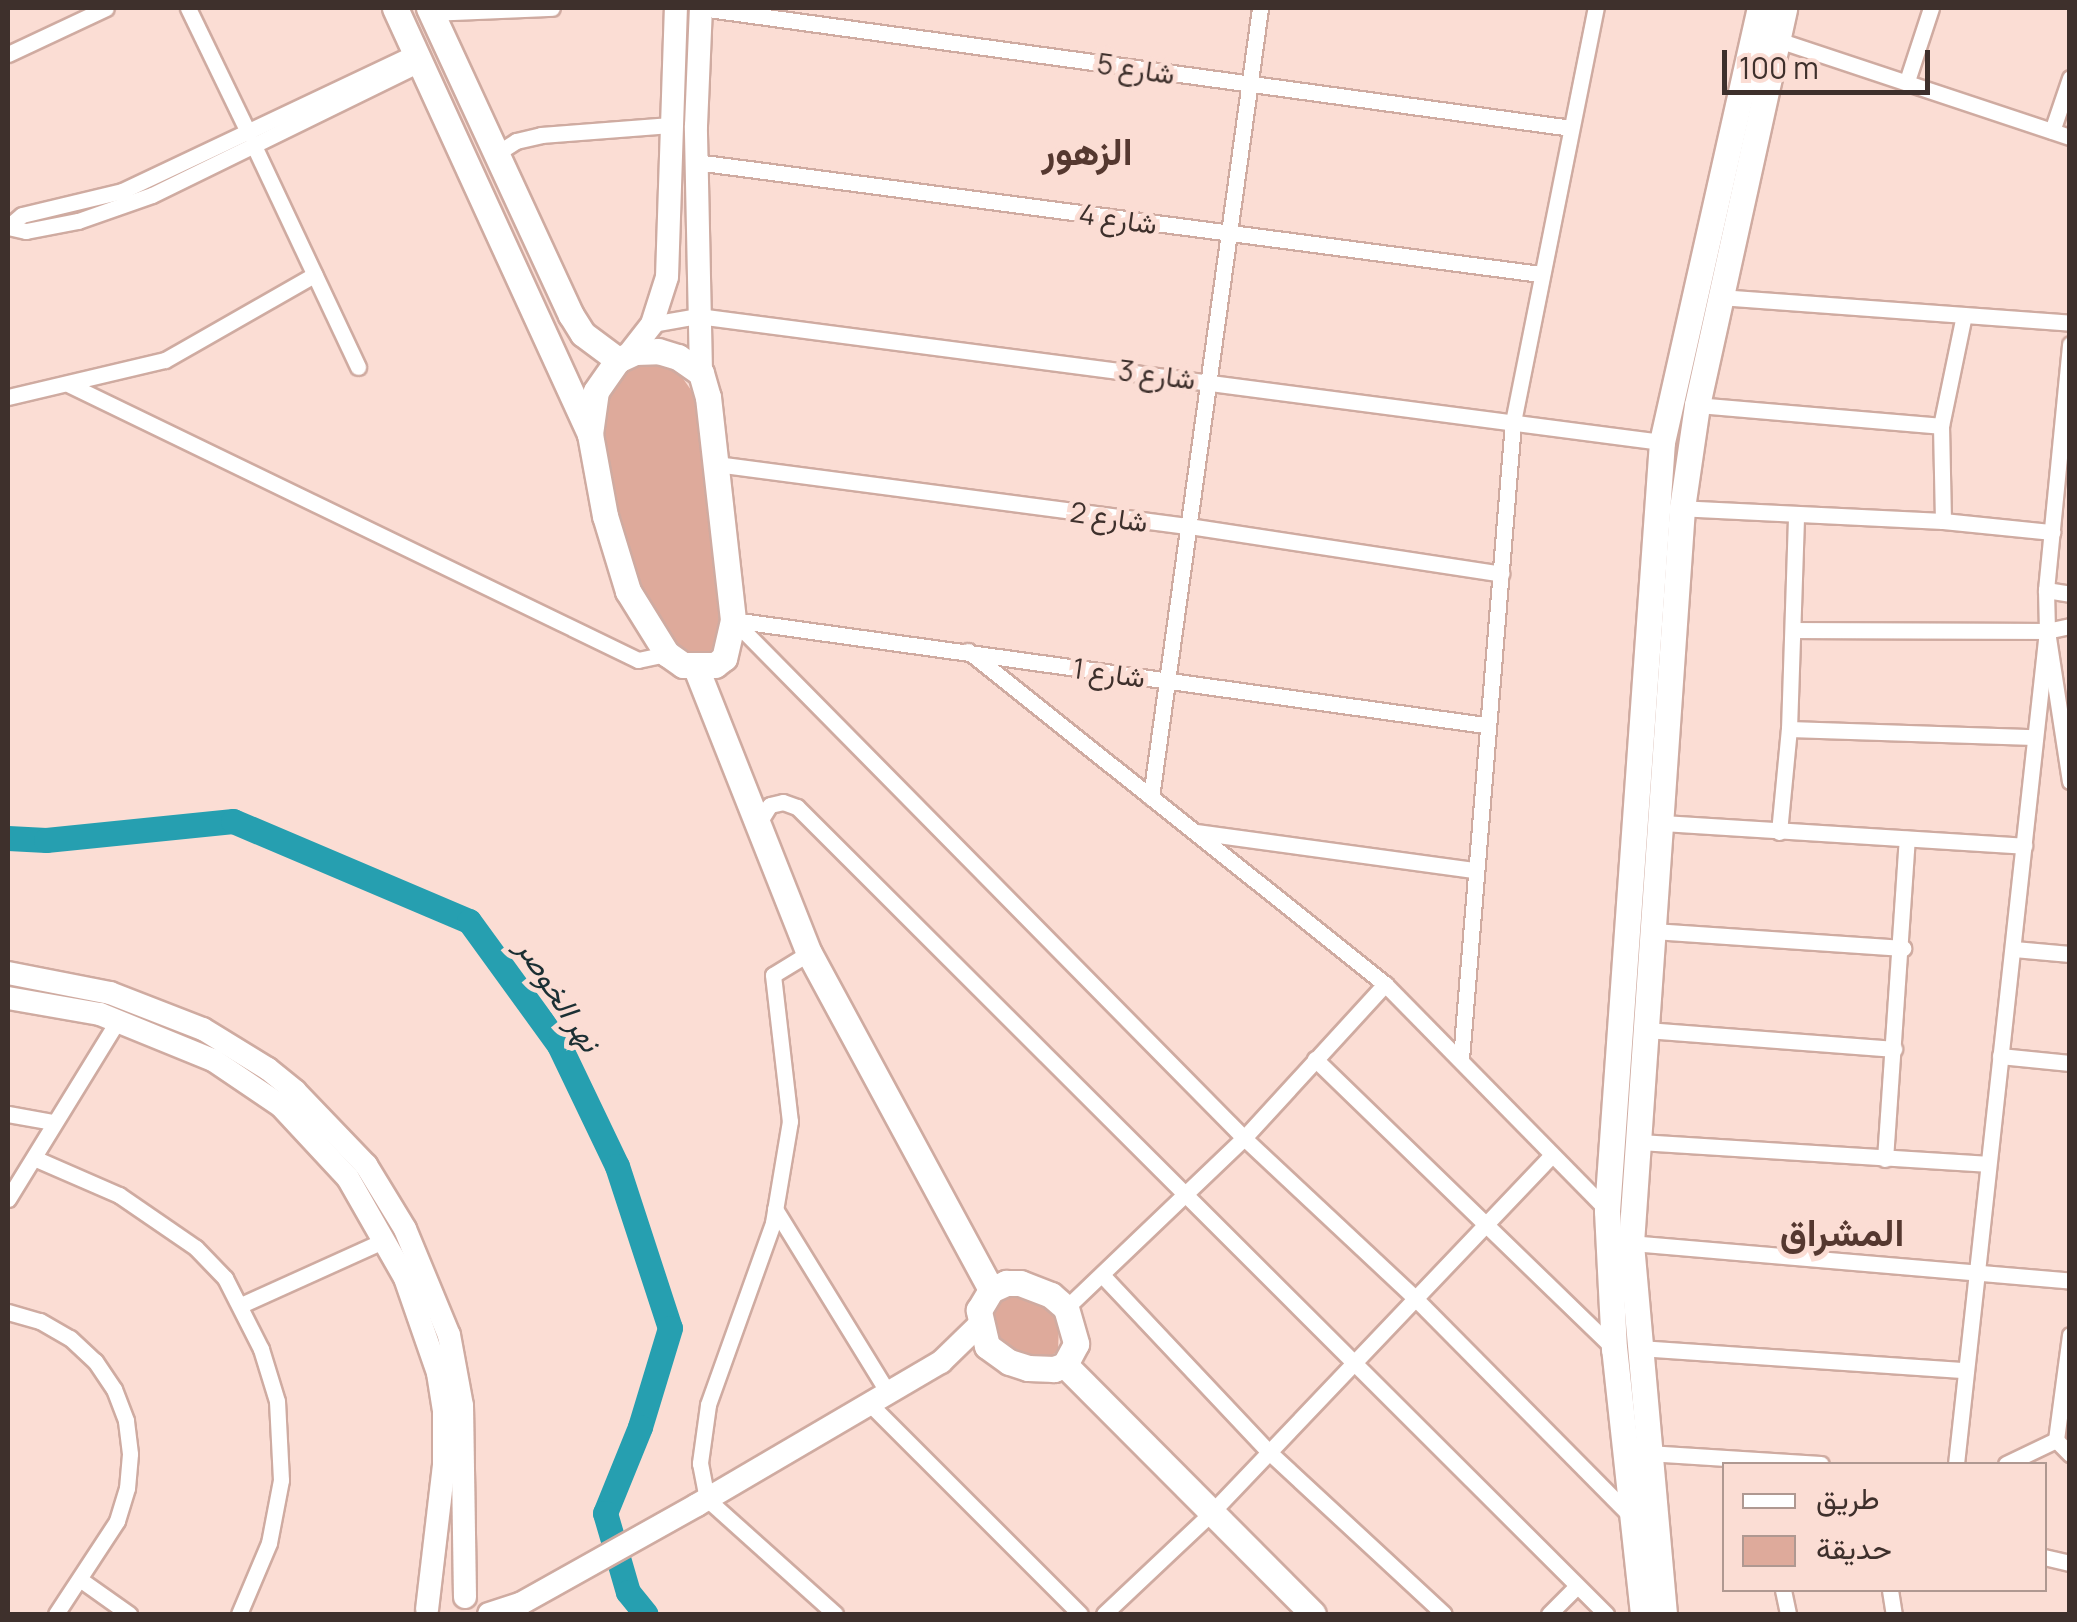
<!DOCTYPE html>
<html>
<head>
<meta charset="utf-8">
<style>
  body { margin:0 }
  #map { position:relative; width:2077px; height:1622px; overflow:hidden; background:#fbddd4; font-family:Manrope,Vazirmatn,sans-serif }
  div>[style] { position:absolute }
  .green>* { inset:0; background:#deaa9b }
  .river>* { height:25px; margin:-12.5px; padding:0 12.5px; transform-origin:12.5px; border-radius:12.5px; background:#269fb0 }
  .roads { filter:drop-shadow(2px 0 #cfaba1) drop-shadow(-2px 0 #cfaba1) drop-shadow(0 2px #cfaba1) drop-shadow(0 -2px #cfaba1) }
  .street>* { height:15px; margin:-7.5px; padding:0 7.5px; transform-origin:7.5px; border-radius:7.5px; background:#fff }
  .secondary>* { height:22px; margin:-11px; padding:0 11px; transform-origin:11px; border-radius:11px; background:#fff }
  .primary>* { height:25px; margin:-12.5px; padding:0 12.5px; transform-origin:12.5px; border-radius:12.5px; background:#fff }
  span { translate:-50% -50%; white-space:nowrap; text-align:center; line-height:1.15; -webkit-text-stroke:10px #fbddd4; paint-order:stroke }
  .street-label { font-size:28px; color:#3e302c }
  .water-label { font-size:30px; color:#1b2f33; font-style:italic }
  .district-label { font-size:38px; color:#553830; font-weight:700 }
  .frame { position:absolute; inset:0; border:10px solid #3e302c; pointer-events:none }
  .legend { position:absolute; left:1722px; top:1462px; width:325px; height:130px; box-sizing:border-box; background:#fbddd4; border:2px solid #af9891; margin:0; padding:12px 18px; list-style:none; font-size:30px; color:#3e302c }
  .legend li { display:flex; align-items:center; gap:20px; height:50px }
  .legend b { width:50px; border:2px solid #af9891 }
  .scale { position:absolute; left:1722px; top:50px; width:208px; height:45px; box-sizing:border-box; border:5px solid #3e302c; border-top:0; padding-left:12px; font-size:30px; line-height:35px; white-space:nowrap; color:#3e302c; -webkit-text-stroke:8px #fbddd4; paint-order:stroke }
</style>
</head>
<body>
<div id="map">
  <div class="green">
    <i style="clip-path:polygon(643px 358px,677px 370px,698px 400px,724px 622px,717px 644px,706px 655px,685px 653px,674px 643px,636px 584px,613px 496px,600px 428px,606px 388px,615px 374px)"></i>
    <i style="clip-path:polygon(1008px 1295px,1027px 1296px,1047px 1305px,1059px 1324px,1058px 1351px,1043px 1361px,1026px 1359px,986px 1333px,993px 1302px)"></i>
  </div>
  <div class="river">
    <i style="left:8px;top:838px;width:38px;rotate:3deg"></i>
    <i style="left:46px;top:840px;width:188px;rotate:-5.8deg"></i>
    <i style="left:233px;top:821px;width:256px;rotate:23deg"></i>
    <i style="left:469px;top:921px;width:153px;rotate:54deg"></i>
    <i style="left:559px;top:1045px;width:134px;rotate:64.4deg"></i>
    <i style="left:617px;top:1166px;width:170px;rotate:71.9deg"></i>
    <i style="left:670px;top:1328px;width:103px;rotate:106.9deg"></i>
    <i style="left:640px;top:1427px;width:93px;rotate:112.1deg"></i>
    <i style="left:605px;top:1513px;width:82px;rotate:73.8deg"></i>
    <i style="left:628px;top:1592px;width:28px;rotate:51deg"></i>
  </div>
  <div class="roads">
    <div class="street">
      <i style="left:188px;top:8px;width:140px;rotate:64.2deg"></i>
      <i style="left:701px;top:8px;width:878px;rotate:7.85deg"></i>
      <i style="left:431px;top:13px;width:121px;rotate:-2.4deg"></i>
      <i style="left:1775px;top:39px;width:311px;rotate:18.4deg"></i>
      <i style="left:8px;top:54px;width:108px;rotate:-25.1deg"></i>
      <i style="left:1907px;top:81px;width:77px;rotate:-71.8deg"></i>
      <i style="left:2052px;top:131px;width:56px;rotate:-71.2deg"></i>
      <i style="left:255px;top:148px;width:242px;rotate:64.8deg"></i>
      <i style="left:496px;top:154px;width:24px;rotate:-33deg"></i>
      <i style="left:516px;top:141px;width:26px;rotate:-13deg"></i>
      <i style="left:541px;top:135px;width:130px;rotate:-4.4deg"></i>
      <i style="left:696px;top:162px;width:851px;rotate:7.56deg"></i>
      <i style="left:8px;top:227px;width:18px;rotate:13deg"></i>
      <i style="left:26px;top:231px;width:53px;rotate:-10.9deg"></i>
      <i style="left:78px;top:221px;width:78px;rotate:-19.4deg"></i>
      <i style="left:152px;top:195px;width:300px;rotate:-26.1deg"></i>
      <i style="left:8px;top:227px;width:18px;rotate:-41deg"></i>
      <i style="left:22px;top:215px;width:103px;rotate:-13.5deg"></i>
      <i style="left:122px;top:191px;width:325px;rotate:-25.3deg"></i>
      <i style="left:1720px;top:297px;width:351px;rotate:4.2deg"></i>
      <i style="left:652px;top:324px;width:47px;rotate:-9.9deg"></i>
      <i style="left:698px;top:316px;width:972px;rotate:7.45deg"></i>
      <i style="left:70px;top:385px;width:631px;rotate:25.83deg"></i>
      <i style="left:638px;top:660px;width:30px;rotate:-12deg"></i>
      <i style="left:8px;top:397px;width:161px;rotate:-13.3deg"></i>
      <i style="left:165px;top:360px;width:172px;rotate:-29.7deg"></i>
      <i style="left:1697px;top:405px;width:245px;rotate:4.9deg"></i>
      <i style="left:716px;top:464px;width:477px;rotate:7.5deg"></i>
      <i style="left:1189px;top:526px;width:316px;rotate:8.7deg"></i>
      <i style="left:1677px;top:508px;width:266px;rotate:2.8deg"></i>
      <i style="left:1943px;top:521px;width:110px;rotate:5.8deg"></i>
      <i style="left:1943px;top:521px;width:95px;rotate:-91.2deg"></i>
      <i style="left:1941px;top:426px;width:113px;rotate:-78.3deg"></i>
      <i style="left:2046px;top:590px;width:24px;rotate:9deg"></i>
      <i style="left:733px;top:620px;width:728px;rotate:45.39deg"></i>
      <i style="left:1244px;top:1138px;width:234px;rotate:43.1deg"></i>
      <i style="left:1415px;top:1298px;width:305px;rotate:45.3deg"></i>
      <i style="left:733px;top:620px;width:759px;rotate:7.95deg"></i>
      <i style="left:2070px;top:626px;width:24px;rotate:168deg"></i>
      <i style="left:2047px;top:631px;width:152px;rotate:81.3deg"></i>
      <i style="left:1793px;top:630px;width:254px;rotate:0.2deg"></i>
      <i style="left:968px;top:651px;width:534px;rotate:38.61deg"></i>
      <i style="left:1385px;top:984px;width:317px;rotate:45.5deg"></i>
      <i style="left:1789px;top:729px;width:245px;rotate:1.9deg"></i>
      <i style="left:1151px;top:797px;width:796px;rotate:-82.13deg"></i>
      <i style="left:1662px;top:823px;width:363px;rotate:3.6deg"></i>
      <i style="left:758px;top:824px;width:22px;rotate:-58deg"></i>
      <i style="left:770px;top:805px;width:13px;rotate:-13deg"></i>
      <i style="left:783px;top:802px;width:15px;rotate:20deg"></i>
      <i style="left:797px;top:807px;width:1143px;rotate:44.93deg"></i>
      <i style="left:1196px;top:832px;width:282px;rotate:7.8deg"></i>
      <i style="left:1779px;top:832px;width:103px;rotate:-84.5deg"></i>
      <i style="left:1789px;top:729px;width:212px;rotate:-88.1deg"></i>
      <i style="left:1653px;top:931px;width:251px;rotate:3.9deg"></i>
      <i style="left:2014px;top:949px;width:56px;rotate:5.1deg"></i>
      <i style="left:809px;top:953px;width:42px;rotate:148.6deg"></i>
      <i style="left:773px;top:975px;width:147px;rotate:83.4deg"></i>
      <i style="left:790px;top:1121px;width:103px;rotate:99.5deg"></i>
      <i style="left:773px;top:1223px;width:193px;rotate:109.7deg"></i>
      <i style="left:708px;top:1405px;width:59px;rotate:97.9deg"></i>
      <i style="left:700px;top:1463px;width:37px;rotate:79deg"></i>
      <i style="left:707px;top:1499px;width:172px;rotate:41.9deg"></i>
      <i style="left:1647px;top:1030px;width:248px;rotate:4.4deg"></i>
      <i style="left:2000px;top:1056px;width:70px;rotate:5.7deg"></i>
      <i style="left:1315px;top:1059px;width:417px;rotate:44.1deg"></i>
      <i style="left:1461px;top:1059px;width:639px;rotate:-85.33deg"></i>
      <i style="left:1513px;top:422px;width:422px;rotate:-78.7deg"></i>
      <i style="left:8px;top:1114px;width:46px;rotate:10.1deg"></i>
      <i style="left:1639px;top:1142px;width:348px;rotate:3.6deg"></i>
      <i style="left:34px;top:1158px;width:93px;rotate:23.5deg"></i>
      <i style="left:119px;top:1195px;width:93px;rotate:34.5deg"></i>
      <i style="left:196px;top:1248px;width:42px;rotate:46deg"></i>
      <i style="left:225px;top:1278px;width:80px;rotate:63.1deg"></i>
      <i style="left:261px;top:1349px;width:54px;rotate:72.9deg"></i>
      <i style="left:277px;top:1401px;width:79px;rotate:87.1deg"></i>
      <i style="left:281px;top:1480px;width:64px;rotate:100.8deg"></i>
      <i style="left:269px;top:1543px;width:77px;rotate:112.9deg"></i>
      <i style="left:1885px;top:1159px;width:321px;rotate:-86.1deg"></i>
      <i style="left:8px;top:1199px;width:210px;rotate:-58.4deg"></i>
      <i style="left:775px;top:1209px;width:214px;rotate:58.4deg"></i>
      <i style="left:1631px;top:1243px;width:441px;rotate:4.9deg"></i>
      <i style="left:1103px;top:1276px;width:242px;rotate:46.7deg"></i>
      <i style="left:1269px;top:1452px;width:238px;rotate:42.8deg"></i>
      <i style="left:241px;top:1305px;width:158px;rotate:-24.3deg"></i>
      <i style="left:1066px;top:1308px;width:246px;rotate:-43.7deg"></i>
      <i style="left:1244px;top:1138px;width:209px;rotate:-47.5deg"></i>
      <i style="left:8px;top:1312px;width:33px;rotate:16deg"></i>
      <i style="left:40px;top:1321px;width:34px;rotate:30deg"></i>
      <i style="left:70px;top:1338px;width:34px;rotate:43deg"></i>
      <i style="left:95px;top:1361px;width:34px;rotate:56deg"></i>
      <i style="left:114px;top:1389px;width:34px;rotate:69deg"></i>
      <i style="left:126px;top:1421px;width:33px;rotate:83deg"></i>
      <i style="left:130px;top:1454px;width:34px;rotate:95deg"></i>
      <i style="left:127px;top:1488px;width:34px;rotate:107deg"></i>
      <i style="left:117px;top:1521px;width:111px;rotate:123.3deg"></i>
      <i style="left:2070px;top:1335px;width:106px;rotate:97.6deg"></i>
      <i style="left:2056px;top:1440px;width:20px;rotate:45deg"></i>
      <i style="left:1639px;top:1348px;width:327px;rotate:3.9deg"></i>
      <i style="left:869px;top:1403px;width:298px;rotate:45deg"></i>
      <i style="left:1647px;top:1453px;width:174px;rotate:3.6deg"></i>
      <i style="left:1956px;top:1464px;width:838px;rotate:-83.77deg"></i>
      <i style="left:2047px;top:631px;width:41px;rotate:-91.4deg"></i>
      <i style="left:2046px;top:590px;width:247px;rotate:-84.4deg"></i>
      <i style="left:2006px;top:1464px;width:55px;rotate:-25.6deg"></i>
      <i style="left:2044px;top:1557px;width:27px;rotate:13deg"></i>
      <i style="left:81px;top:1580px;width:59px;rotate:35.3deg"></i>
      <i style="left:1783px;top:1590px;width:25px;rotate:78deg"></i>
      <i style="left:1890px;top:1590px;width:24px;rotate:81deg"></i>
      <i style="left:1104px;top:1614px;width:147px;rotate:-43.3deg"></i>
      <i style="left:1211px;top:1513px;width:494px;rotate:-46.4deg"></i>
      <i style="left:1549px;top:1614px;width:38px;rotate:-45deg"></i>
    </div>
    <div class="secondary">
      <i style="left:628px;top:355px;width:39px;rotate:-52deg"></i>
      <i style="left:652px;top:324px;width:49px;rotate:-72.3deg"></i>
      <i style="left:667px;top:277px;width:269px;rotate:-88.1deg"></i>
      <i style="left:701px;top:373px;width:247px;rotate:-91.2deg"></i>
      <i style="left:696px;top:126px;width:118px;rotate:-87.6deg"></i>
      <i style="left:8px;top:973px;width:104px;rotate:11.1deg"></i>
      <i style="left:110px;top:993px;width:100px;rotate:21.2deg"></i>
      <i style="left:203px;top:1029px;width:76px;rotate:31.6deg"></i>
      <i style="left:268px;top:1069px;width:35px;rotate:39deg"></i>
      <i style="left:295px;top:1091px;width:103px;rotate:46.2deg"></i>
      <i style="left:366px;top:1165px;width:75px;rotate:58.6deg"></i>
      <i style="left:405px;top:1229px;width:115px;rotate:67.5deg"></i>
      <i style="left:449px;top:1335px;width:72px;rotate:79.6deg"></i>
      <i style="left:462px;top:1406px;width:191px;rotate:89.1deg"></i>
      <i style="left:8px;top:998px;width:93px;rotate:9.9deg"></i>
      <i style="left:100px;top:1014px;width:122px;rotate:22.2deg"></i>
      <i style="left:213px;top:1060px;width:82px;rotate:34.1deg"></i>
      <i style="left:281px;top:1106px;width:98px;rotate:47.1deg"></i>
      <i style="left:348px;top:1178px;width:115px;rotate:60.3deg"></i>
      <i style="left:405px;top:1278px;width:101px;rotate:70.8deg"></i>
      <i style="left:438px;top:1373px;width:36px;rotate:81deg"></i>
      <i style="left:444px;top:1409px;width:56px;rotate:90deg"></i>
      <i style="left:444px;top:1465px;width:145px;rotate:96.7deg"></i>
      <i style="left:489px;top:1614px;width:33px;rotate:-18deg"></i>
      <i style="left:520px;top:1604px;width:203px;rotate:-29.2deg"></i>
      <i style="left:697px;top:1505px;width:283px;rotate:-30.4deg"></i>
      <i style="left:941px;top:1362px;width:53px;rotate:-44.2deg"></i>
    </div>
    <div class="primary">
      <i style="left:395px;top:8px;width:469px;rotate:65.4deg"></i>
      <i style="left:429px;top:8px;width:338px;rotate:65.2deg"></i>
      <i style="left:571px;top:315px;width:22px;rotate:58deg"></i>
      <i style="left:583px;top:334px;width:44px;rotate:36.6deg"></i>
      <i style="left:658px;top:351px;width:21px;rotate:17deg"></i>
      <i style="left:678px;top:357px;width:28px;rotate:35deg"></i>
      <i style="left:701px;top:373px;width:25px;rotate:74deg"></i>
      <i style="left:708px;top:397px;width:224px;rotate:83.6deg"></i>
      <i style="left:733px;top:620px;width:39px;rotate:103deg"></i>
      <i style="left:724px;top:658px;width:11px;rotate:142deg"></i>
      <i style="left:715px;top:665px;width:32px;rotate:180deg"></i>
      <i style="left:683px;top:665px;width:19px;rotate:-145deg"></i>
      <i style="left:667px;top:654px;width:74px;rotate:-121.8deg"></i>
      <i style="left:628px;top:591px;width:78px;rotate:-107deg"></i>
      <i style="left:605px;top:516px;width:83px;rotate:-100.4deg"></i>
      <i style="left:590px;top:434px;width:43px;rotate:-82.1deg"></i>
      <i style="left:596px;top:391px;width:38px;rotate:-55deg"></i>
      <i style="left:618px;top:360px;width:19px;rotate:-25deg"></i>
      <i style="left:635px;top:352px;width:23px;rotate:-2deg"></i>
      <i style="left:696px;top:668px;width:307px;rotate:68.4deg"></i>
      <i style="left:809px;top:953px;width:383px;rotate:61.6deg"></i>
      <i style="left:1006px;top:1283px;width:14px"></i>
      <i style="left:1020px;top:1283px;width:33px;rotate:21deg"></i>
      <i style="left:1051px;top:1295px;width:20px;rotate:41deg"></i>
      <i style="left:1066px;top:1308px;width:37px;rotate:74deg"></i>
      <i style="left:1076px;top:1344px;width:24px;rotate:118deg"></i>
      <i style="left:1065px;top:1365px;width:12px;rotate:160deg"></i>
      <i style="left:1054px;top:1369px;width:26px;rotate:-178deg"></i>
      <i style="left:1028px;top:1368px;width:20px;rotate:-162deg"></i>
      <i style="left:1009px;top:1362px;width:27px;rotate:-144deg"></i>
      <i style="left:987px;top:1346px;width:37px;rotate:-103deg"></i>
      <i style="left:979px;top:1310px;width:23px;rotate:-59deg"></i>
      <i style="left:991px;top:1290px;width:17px;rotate:-25deg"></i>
      <i style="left:1065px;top:1365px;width:351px;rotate:45.1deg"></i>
      <i style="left:1643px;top:1614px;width:267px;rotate:-96.2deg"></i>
      <i style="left:1614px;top:1349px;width:138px;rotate:-92.9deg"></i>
      <i style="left:1607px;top:1211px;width:771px;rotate:-85.91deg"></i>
      <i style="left:1662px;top:442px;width:445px;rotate:-77.3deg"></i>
      <i style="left:1664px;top:1614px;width:372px;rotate:-95.1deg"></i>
      <i style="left:1631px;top:1243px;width:737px;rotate:-86.03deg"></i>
      <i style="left:1682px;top:508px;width:104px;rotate:-81.7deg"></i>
      <i style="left:1697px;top:405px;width:406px;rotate:-77.6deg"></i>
    </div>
  </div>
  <div class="street-label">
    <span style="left:1136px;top:68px;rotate:8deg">شارع 5</span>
    <span style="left:1118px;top:218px;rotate:8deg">شارع 4</span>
    <span style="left:1157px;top:374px;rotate:7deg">شارع 3</span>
    <span style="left:1109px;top:516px;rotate:8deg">شارع 2</span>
    <span style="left:1109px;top:672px;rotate:8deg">شارع 1</span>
  </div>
  <div class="water-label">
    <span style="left:559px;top:995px;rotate:57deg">نهر الخوصر</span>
  </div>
  <div class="district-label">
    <span style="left:1087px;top:151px">الزهور</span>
    <span style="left:1842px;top:1232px">المشراق</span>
  </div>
  <div class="frame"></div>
  <ul class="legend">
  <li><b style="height:12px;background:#fff"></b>طريق</li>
  <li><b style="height:28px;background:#deaa9b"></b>حديقة</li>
  </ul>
  <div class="scale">100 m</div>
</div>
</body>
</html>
